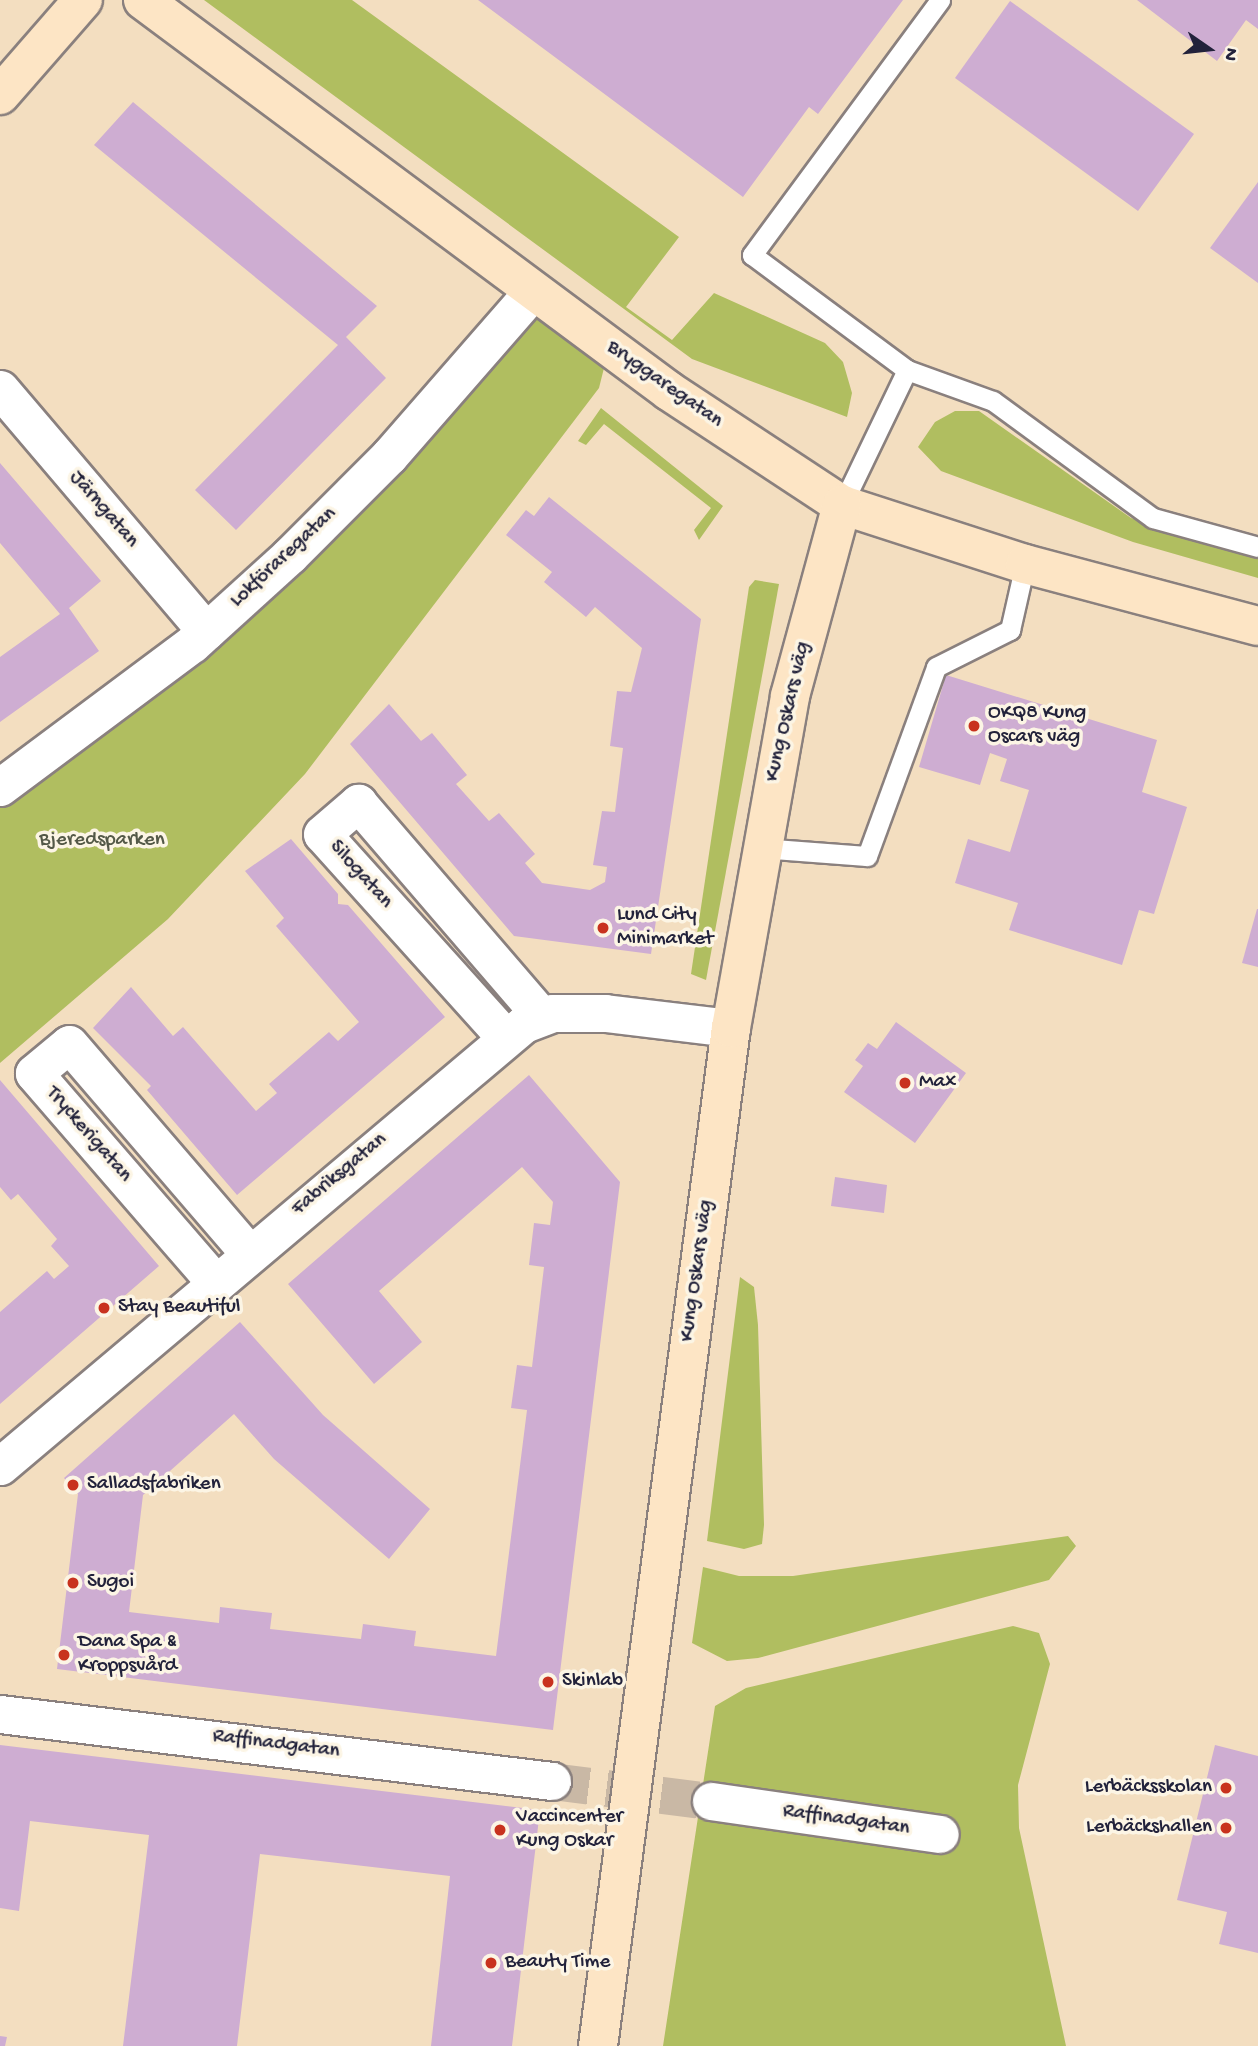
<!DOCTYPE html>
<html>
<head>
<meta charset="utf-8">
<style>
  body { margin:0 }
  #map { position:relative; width:1258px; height:2046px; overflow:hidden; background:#f3dec0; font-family:"Gochi Hand",sans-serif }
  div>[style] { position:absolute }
  .green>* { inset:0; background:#b0be60 }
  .building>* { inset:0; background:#ceadd2 }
  .street-tunnel>* { height:37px; margin-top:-18.5px; transform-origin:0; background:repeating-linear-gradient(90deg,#c9b8a5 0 37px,transparent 0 55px) }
  .roads { filter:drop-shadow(2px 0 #8a807e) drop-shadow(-2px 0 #8a807e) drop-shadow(0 2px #8a807e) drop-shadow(0 -2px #8a807e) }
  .lane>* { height:19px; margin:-9.5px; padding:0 9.5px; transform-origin:9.5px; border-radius:9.5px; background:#fff }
  .street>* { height:37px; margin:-18.5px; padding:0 18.5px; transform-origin:18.5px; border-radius:18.5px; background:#fff }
  .secondary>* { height:38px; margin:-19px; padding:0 19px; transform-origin:19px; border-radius:19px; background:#fde5c5 }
  .dots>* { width:19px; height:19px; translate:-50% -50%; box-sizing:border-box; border:4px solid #fcf5e5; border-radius:50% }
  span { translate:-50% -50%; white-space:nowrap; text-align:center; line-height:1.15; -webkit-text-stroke:7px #fcf5e5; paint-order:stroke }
  .street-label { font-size:21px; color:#22223b }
  .poi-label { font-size:21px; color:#22223b }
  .left { translate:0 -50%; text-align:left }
  .right { translate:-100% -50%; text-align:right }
  .park-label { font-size:21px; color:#545948 }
  .north { position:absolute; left:1174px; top:14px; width:70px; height:70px; -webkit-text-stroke:5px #fcf5e5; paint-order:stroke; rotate:104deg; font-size:19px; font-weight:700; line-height:28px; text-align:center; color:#22223b }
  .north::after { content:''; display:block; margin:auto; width:24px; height:32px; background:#22223b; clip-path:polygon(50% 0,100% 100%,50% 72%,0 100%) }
</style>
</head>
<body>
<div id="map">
  <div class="green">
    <i style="clip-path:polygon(204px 0,352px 0,679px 237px,626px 307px,672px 340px,714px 293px,825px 343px,843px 362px,852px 393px,847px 417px,692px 359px)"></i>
    <i style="clip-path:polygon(533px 291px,609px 348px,599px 388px,305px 774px,168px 919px,0 1063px,0 787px,136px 687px)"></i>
    <i style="clip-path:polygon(601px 408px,723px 506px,699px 540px,694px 530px,711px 508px,604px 424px,586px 445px,578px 441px)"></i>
    <i style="clip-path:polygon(955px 411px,979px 411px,1131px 518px,1258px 556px,1258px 578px,1133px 542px,941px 471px,918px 447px,935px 422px)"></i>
    <i style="clip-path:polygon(755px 580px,779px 584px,706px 980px,691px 974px,749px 587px)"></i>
    <i style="clip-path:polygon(740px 1277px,754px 1287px,758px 1325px,764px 1525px,762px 1544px,744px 1549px,707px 1541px)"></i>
    <i style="clip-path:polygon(1068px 1536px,1076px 1546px,1049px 1580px,758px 1658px,727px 1661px,692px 1643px,703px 1567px,739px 1576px,793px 1576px)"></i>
    <i style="clip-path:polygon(1013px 1626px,1039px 1633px,1050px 1664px,1018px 1785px,1019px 1828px,1066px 2046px,663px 2046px,715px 1706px,746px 1688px)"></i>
  </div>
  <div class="building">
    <i style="clip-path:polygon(478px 0,903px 0,818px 114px,809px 107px,743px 197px)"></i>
    <i style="clip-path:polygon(1137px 0,1258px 0,1258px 29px,1246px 20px,1217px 61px)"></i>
    <i style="clip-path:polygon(1010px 1px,1194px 134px,1138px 211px,955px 78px)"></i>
    <i style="clip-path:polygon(133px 102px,377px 306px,346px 337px,386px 378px,236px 530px,195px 490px,338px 345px,94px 145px)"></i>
    <i style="clip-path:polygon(1258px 182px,1258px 283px,1210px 248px)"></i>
    <i style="clip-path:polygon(0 463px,101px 581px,69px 608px,99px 651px,0 722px,0 657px,60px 614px,0 543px)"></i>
    <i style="clip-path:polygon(549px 497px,701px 619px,651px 954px,514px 936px,350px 744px,389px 704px,421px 741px,432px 733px,467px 775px,456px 784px,489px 821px,499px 813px,535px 854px,525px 863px,542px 883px,590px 890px,605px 882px,607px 867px,593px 865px,602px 811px,615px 812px,623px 748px,610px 746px,617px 691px,631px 692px,642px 648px,595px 607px,586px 617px,544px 582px,552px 572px,506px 535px,526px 510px,534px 516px)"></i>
    <i style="clip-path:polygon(946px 675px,1157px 740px,1142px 792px,1187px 807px,1154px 914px,1139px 910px,1122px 965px,1009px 930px,1018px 903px,955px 883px,968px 839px,1010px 852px,1029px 790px,1000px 781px,1007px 759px,990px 753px,980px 785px,919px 767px)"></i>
    <i style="clip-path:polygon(291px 839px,338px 894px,338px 904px,348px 905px,445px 1017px,237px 1195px,147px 1090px,151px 1086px,93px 1028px,131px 987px,173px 1036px,183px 1027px,256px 1111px,277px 1093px,269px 1084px,329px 1032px,338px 1041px,359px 1022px,276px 926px,284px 918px,245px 871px)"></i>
    <i style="clip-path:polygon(1257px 909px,1258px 909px,1258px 967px,1242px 963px)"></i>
    <i style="clip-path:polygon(896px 1022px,966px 1073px,915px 1143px,844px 1092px,863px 1066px,855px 1060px,862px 1051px,868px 1043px,877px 1049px)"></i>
    <i style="clip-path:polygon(529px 1075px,620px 1182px,553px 1730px,57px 1669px,78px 1494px,64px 1478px,240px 1322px,323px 1415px,430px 1509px,389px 1559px,274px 1459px,234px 1414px,143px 1495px,129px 1612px,219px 1623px,220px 1607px,272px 1613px,270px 1629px,361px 1639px,363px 1624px,416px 1631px,414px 1646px,496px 1656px,527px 1410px,511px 1408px,517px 1365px,532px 1367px,544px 1267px,529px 1265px,534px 1223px,550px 1225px,553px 1202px,522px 1167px,379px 1291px,422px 1342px,374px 1384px,288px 1284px)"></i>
    <i style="clip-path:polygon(0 1080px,159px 1266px,0 1404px,0 1312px,47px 1271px,54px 1279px,69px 1266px,51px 1246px,57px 1239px,18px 1194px,11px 1200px,0 1187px)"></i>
    <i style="clip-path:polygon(835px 1177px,887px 1185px,884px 1213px,831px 1206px)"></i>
    <i style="clip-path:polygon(0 1745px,540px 1810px,512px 2046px,431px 2046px,450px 1876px,260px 1854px,237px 2046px,123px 2046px,149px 1835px,30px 1821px,19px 1911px,0 1908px)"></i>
    <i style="clip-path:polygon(1215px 1745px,1258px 1756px,1258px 1953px,1219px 1944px,1227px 1912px,1177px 1900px)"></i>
    <i style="clip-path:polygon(0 2036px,7px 2037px,5px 2046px,0 2046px)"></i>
  </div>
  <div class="street-tunnel">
    <i style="left:552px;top:1781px;width:160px;rotate:7.2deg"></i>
  </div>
  <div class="roads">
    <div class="lane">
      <i style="left:907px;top:370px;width:91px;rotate:19.8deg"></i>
      <i style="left:993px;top:401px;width:198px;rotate:36.2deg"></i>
      <i style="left:1153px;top:518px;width:109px;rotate:15.4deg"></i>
      <i style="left:842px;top:505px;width:150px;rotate:-64.3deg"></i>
      <i style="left:907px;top:370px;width:193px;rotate:-143.4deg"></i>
      <i style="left:752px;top:255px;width:317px;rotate:-53.6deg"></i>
      <i style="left:760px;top:848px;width:107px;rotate:4.3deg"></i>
      <i style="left:867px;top:856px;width:201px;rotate:-69.9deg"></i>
      <i style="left:936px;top:667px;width:83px;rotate:-26.6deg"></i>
      <i style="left:1010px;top:630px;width:68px;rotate:-77.2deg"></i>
    </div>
    <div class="street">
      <i style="left:0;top:389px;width:318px;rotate:49.6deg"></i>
      <i style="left:0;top:787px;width:239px;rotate:-36.7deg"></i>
      <i style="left:192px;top:644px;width:132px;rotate:-42.2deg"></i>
      <i style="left:290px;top:555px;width:140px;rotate:-45deg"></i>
      <i style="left:389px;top:456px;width:219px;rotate:-48.9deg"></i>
      <i style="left:505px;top:1037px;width:273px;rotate:-132deg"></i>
      <i style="left:322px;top:834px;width:48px;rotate:-40.7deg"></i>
      <i style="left:358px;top:803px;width:282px;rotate:49.3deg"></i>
      <i style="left:214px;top:1281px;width:275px;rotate:-130.9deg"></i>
      <i style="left:34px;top:1073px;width:45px;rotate:-39.6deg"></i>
      <i style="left:69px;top:1044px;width:274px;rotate:49.3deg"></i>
      <i style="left:0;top:1466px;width:686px;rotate:-40.15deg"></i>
      <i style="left:524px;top:1024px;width:31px;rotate:-21deg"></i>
      <i style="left:553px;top:1013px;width:52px"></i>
      <i style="left:605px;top:1013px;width:127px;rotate:6.8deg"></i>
      <i style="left:0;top:1714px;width:556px;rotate:6.92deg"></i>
      <i style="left:711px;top:1801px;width:231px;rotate:8.2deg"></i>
    </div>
    <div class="secondary">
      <i style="left:143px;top:0;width:655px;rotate:36.63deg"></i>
      <i style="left:669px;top:391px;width:207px;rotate:33.4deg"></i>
      <i style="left:842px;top:505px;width:192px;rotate:17.9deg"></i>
      <i style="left:1025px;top:564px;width:241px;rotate:14.9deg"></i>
      <i style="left:0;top:95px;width:126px;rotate:-48.9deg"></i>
      <i style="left:598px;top:2046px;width:1027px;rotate:-82.56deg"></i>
      <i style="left:731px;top:1028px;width:337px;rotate:-79.9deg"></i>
      <i style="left:790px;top:696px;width:198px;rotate:-74.8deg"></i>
    </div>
  </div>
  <div class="dots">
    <i style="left:974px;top:726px;background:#c8321e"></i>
    <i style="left:603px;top:928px;background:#c8321e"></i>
    <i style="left:905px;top:1083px;background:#c8321e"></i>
    <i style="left:104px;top:1308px;background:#c8321e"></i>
    <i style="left:73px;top:1485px;background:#c8321e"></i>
    <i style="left:73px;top:1583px;background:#c8321e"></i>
    <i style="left:64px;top:1655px;background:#c8321e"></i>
    <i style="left:548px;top:1682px;background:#c8321e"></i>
    <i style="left:1226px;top:1788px;background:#c8321e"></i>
    <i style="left:1226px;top:1828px;background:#c8321e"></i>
    <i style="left:500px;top:1830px;background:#c8321e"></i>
    <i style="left:491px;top:1963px;background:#c8321e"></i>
  </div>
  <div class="street-label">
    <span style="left:664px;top:385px;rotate:35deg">Bryggaregatan</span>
    <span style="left:103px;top:510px;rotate:49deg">Järngatan</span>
    <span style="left:284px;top:558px;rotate:-43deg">Lokföraregatan</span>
    <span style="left:789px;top:712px;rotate:-77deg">Kung Oskars väg</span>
    <span style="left:360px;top:875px;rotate:48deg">Silogatan</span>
    <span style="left:88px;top:1135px;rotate:49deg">Tryckerigatan</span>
    <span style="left:340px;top:1175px;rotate:-40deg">Fabriksgatan</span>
    <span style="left:698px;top:1271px;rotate:-82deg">Kung Oskars väg</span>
    <span style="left:276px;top:1745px;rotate:7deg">Raffinadgatan</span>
    <span style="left:846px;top:1821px;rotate:8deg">Raffinadgatan</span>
  </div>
  <div class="poi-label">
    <span class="left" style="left:988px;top:726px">OKQ8 Kung<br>Oscars väg</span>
    <span class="left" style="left:617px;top:928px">Lund City<br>Minimarket</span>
    <span class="left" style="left:919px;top:1083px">Max</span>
    <span class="left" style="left:118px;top:1308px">Stay Beautiful</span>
    <span class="left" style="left:87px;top:1485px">Salladsfabriken</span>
    <span class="left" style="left:87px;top:1583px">Sugoi</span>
    <span class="left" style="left:78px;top:1655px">Dana Spa &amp;<br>Kroppsvård</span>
    <span class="left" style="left:562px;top:1682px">Skinlab</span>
    <span class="right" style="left:1212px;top:1788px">Lerbäcksskolan</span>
    <span class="left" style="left:516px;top:1830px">Vaccincenter<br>Kung Oskar</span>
    <span class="right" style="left:1212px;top:1828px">Lerbäckshallen</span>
    <span class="left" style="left:505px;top:1963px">Beauty Time</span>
  </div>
  <div class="park-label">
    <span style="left:102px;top:841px">Bjeredsparken</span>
  </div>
  <div class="north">N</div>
</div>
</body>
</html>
